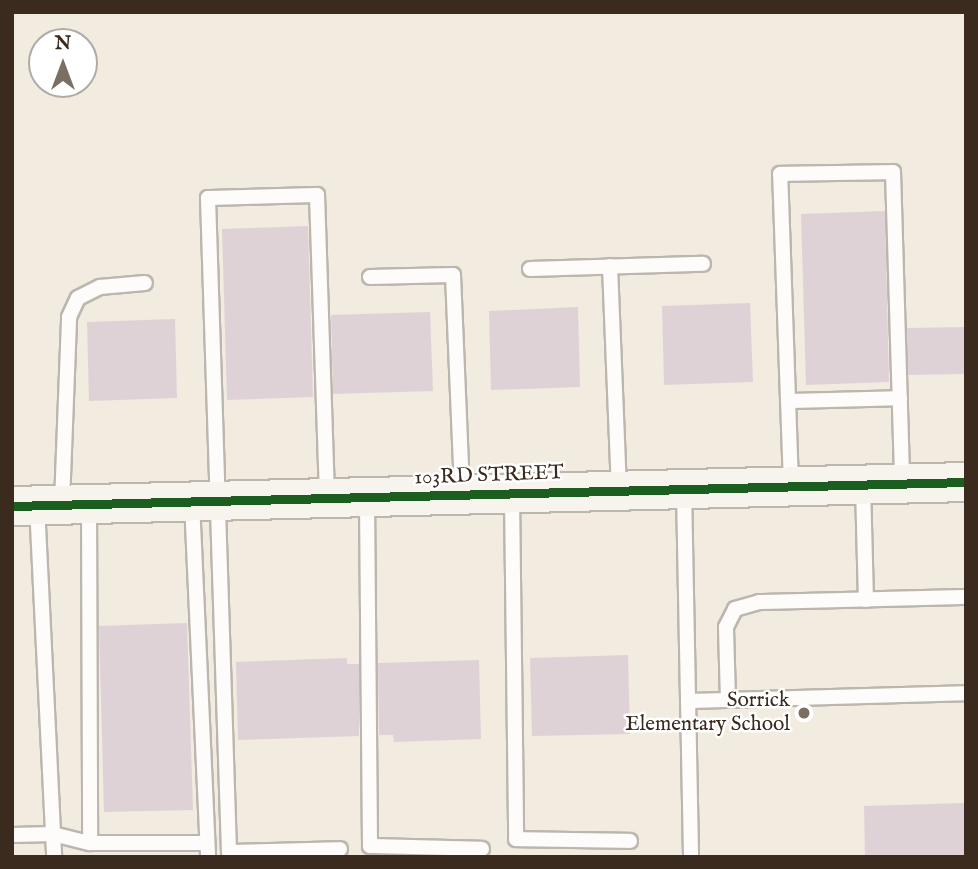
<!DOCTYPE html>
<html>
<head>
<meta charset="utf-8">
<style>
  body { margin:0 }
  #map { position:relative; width:978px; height:869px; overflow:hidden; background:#f1ebe0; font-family:"IM FELL English",serif }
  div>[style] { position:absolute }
  .building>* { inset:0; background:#dfd2d6 }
  .roads { filter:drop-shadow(2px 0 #bcb6ae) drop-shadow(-2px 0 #bcb6ae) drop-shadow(0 2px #bcb6ae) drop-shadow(0 -2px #bcb6ae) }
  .lane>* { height:14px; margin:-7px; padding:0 7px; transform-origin:7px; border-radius:7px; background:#fdfcfa }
  .secondary>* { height:38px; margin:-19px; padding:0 19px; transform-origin:19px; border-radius:19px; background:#f7f3ed }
  .cycleway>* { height:9px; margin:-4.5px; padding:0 4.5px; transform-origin:4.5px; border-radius:4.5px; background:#1b5e20 }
  .dots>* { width:19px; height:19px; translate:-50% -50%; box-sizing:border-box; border:4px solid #fff; border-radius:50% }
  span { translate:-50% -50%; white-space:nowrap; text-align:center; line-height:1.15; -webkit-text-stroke:5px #fff; paint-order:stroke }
  .street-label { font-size:21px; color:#3b2a1e }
  .poi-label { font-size:21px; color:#3b2a1e }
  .right { translate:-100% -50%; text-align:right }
  .frame { position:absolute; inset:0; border:14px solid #3b2a1e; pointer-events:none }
  .north { position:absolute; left:28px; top:28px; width:70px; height:70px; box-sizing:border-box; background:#fff; border:2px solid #b1aaa5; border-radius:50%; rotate:0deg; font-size:19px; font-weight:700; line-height:28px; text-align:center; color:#3b2a1e }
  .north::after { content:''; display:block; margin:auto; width:24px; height:32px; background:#7b6e62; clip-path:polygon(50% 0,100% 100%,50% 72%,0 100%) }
</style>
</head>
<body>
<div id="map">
  <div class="building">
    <i style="clip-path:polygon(885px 211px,889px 382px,806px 385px,801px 214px)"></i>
    <i style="clip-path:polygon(308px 226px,313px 397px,227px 400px,222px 229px)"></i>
    <i style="clip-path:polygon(750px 303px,753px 382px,664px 385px,662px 306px)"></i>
    <i style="clip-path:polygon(578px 307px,580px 387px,491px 390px,489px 311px)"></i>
    <i style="clip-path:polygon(430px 312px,433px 391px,333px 394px,331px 315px)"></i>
    <i style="clip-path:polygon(175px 319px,177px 398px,89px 401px,87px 322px)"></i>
    <i style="clip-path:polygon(966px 327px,966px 374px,908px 375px,907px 328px)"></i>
    <i style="clip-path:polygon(187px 623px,193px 810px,104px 812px,99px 626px)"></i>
    <i style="clip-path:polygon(628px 655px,630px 734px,532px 736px,530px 658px)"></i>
    <i style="clip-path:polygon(347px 658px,347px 664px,359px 664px,359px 736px,238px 740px,236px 662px)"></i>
    <i style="clip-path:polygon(479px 660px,481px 739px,394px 742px,393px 735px,379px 735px,378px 663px)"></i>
    <i style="clip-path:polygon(966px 803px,966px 857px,865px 857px,864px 806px)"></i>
  </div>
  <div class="roads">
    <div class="lane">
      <i style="left:610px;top:266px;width:223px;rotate:87.7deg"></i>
      <i style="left:530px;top:269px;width:173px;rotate:-1.7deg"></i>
      <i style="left:370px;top:277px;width:83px;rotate:-1.4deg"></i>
      <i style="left:453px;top:275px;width:219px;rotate:87.6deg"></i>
      <i style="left:788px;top:401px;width:112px;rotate:-1.5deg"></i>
      <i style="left:791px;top:485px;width:311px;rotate:-92deg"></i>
      <i style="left:780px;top:174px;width:113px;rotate:-1deg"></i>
      <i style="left:893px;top:172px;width:311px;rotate:88.3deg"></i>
      <i style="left:863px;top:486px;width:114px;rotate:88.5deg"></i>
      <i style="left:684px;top:490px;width:367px;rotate:88.9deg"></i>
      <i style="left:327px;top:496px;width:301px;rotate:-91.9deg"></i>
      <i style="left:317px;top:195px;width:109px;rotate:178.4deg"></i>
      <i style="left:208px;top:198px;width:654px;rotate:88.16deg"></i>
      <i style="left:229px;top:852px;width:111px;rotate:-1.5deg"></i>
      <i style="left:512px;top:496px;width:343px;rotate:89.3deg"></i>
      <i style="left:516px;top:839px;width:114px;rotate:1deg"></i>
      <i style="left:367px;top:500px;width:346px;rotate:89.5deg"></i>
      <i style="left:370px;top:846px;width:112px;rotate:1.5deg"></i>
      <i style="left:192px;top:502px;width:355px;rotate:87.4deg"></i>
      <i style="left:62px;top:503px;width:186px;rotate:-87.8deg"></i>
      <i style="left:69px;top:317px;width:21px;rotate:-65deg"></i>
      <i style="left:78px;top:298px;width:25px;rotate:-27deg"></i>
      <i style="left:100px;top:287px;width:45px;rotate:-5.1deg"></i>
      <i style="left:37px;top:505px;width:352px;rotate:87.2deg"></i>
      <i style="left:89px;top:506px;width:337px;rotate:89.8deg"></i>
      <i style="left:728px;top:700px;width:73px;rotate:-91.6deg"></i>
      <i style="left:726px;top:627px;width:20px;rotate:-63deg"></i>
      <i style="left:735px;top:609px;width:25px;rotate:-16deg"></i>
      <i style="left:759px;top:602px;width:207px;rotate:-1.4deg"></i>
      <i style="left:688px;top:701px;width:278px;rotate:-1.6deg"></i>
      <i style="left:12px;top:835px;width:41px;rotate:-1.4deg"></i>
      <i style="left:53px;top:834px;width:38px;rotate:14deg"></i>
      <i style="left:90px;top:843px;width:117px"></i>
    </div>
    <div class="secondary">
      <i style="left:12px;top:506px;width:954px;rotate:-1.44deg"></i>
    </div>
  </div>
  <div class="cycleway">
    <i style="left:12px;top:506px;width:954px;rotate:-1.44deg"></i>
  </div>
  <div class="dots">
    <i style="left:804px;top:713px;background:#7b6e62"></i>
  </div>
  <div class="street-label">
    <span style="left:489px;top:476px;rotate:-2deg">103RD STREET</span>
  </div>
  <div class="poi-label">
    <span class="right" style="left:790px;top:713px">Sorrick<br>Elementary School</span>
  </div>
  <div class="frame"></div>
  <div class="north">N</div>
</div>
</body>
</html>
